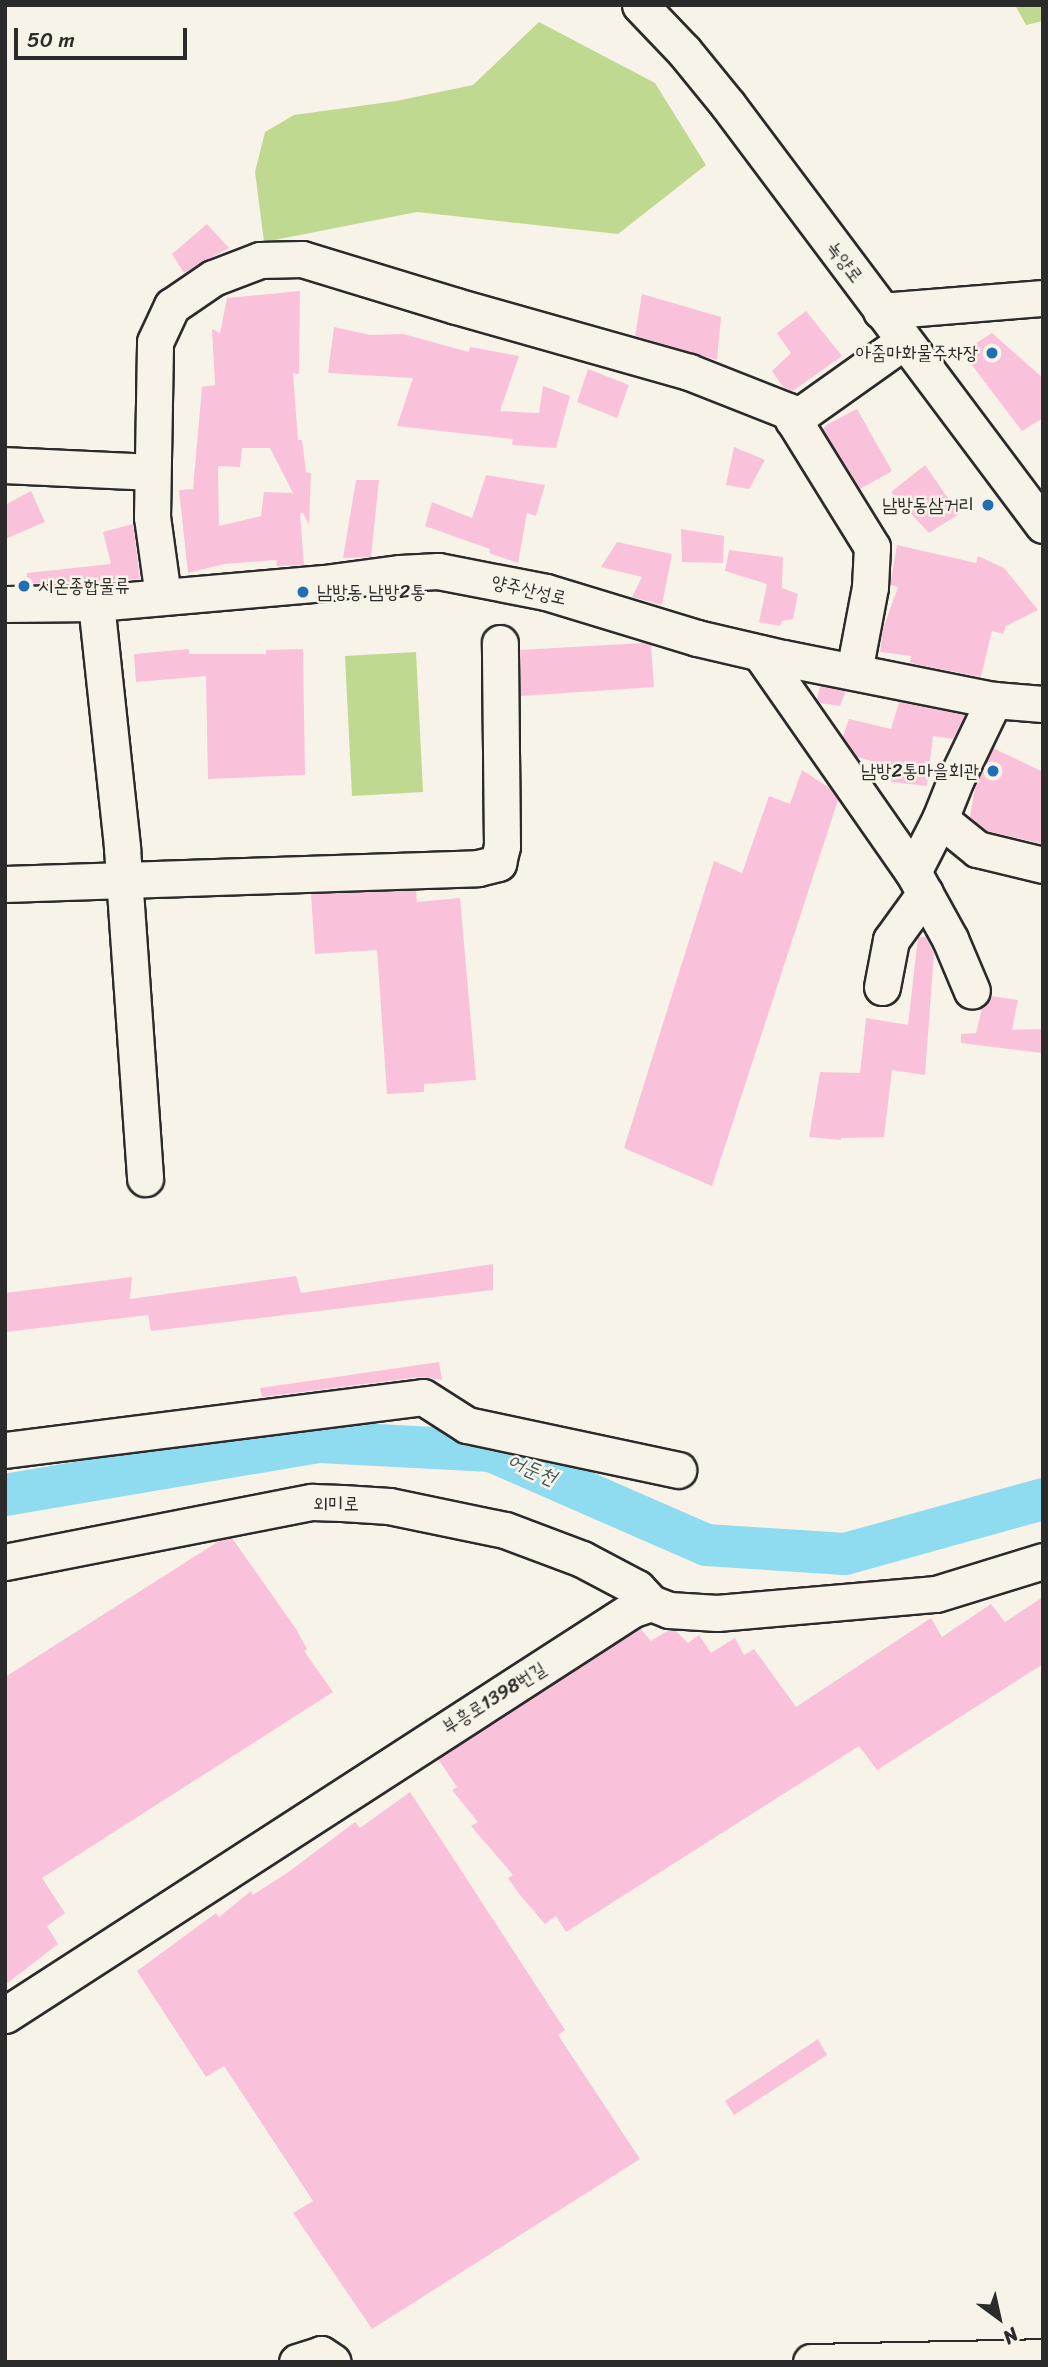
<!DOCTYPE html>
<html>
<head>
<meta charset="utf-8">
<style>
  body { margin:0 }
  #map { position:relative; width:1048px; height:2367px; overflow:hidden; background:#f7f3e8; font-family:Sriracha,"Poor Story",sans-serif }
  div>[style] { position:absolute }
  .green>* { inset:0; background:#c0d990 }
  .river>* { height:42px; margin:-21px; padding:0 21px; transform-origin:21px; border-radius:21px; background:#8fdbef }
  .building>* { inset:0; background:#fac2da }
  .roads { filter:drop-shadow(2px 0 #2b2b2b) drop-shadow(-2px 0 #2b2b2b) drop-shadow(0 2px #2b2b2b) drop-shadow(0 -2px #2b2b2b) }
  .minor>* { height:35px; margin:-17.5px; padding:0 17.5px; transform-origin:17.5px; border-radius:17.5px; background:#f7f3e8 }
  .dots>* { width:19px; height:19px; translate:-50% -50%; box-sizing:border-box; border:4px solid #f7f3e8; border-radius:50% }
  span { translate:-50% -50%; white-space:nowrap; text-align:center; line-height:1.15; -webkit-text-stroke:5px #f7f3e8; paint-order:stroke }
  .street-label { font-size:19px; color:#2b2b2b }
  .poi-label { font-size:19px; color:#2b2b2b }
  .right { translate:-100% -50%; text-align:right }
  .left { translate:0 -50%; text-align:left }
  .water-label { font-size:21px; color:#44575c; font-style:italic }
  .frame { position:absolute; inset:0; border:7px solid #2b2b2b; pointer-events:none }
  .north { position:absolute; left:964px; top:2283px; width:70px; height:70px; -webkit-text-stroke:5px #f7f3e8; paint-order:stroke; rotate:147deg; font-size:19px; font-weight:700; line-height:28px; text-align:center; color:#2b2b2b }
  .north::after { content:''; display:block; margin:auto; width:24px; height:32px; background:#2b2b2b; clip-path:polygon(50% 0,100% 100%,50% 72%,0 100%) }
  .scale { position:absolute; left:14px; top:28px; width:173px; height:32px; box-sizing:border-box; border:4px solid #2b2b2b; border-top:0; padding-left:9px; font-size:21px; line-height:24px; white-space:nowrap; color:#2b2b2b; -webkit-text-stroke:5px #f7f3e8; paint-order:stroke }
</style>
</head>
<body>
<div id="map">
  <div class="green">
    <i style="clip-path:polygon(1015px 5px,1043px 5px,1043px 21px,1026px 25px)"></i>
    <i style="clip-path:polygon(539px 22px,655px 83px,706px 165px,618px 234px,417px 212px,264px 242px,255px 172px,265px 132px,294px 115px,396px 101px,473px 85px)"></i>
    <i style="clip-path:polygon(416px 652px,423px 792px,352px 796px,345px 656px)"></i>
  </div>
  <div class="river">
    <i style="left:5px;top:1495px;width:319px;rotate:-9.6deg"></i>
    <i style="left:320px;top:1442px;width:171px;rotate:3deg"></i>
    <i style="left:491px;top:1451px;width:235px;rotate:23.6deg"></i>
    <i style="left:706px;top:1545px;width:139px;rotate:3.7deg"></i>
    <i style="left:845px;top:1554px;width:205px;rotate:-15.5deg"></i>
  </div>
  <div class="building">
    <i style="clip-path:polygon(207px 224px,229px 248px,184px 273px,172px 254px)"></i>
    <i style="clip-path:polygon(evenodd,300px 291px,299px 374px,293px 373px,298px 440px,302px 440px,306px 472px,311px 473px,309px 525px,303px 513px,300px 513px,304px 565px,277px 566px,276px 560px,224px 564px,188px 573px,179px 490px,193px 489px,202px 387px,215px 385px,212px 329px,220px 333px,227px 298px,300px 291px,242px 448px,270px 448px,293px 493px,264px 492px,261px 516px,219px 526px,218px 466px,240px 467px,242px 448px)"></i>
    <i style="clip-path:polygon(642px 294px,721px 317px,717px 360px,635px 336px)"></i>
    <i style="clip-path:polygon(806px 311px,842px 356px,793px 391px,783px 387px,772px 371px,791px 353px,777px 333px)"></i>
    <i style="clip-path:polygon(334px 327px,370px 335px,403px 334px,469px 352px,470px 347px,519px 356px,500px 411px,539px 413px,543px 386px,570px 396px,556px 448px,512px 445px,513px 439px,397px 426px,413px 378px,328px 373px)"></i>
    <i style="clip-path:polygon(992px 333px,1043px 378px,1043px 418px,1022px 431px,962px 352px)"></i>
    <i style="clip-path:polygon(588px 369px,629px 385px,617px 418px,577px 402px)"></i>
    <i style="clip-path:polygon(857px 409px,892px 471px,860px 489px,823px 429px,826px 425px)"></i>
    <i style="clip-path:polygon(734px 447px,765px 460px,749px 489px,726px 485px)"></i>
    <i style="clip-path:polygon(925px 465px,959px 514px,929px 533px,891px 492px)"></i>
    <i style="clip-path:polygon(486px 475px,545px 485px,536px 516px,527px 513px,518px 563px,489px 553px,490px 549px,425px 526px,432px 502px,472px 518px)"></i>
    <i style="clip-path:polygon(356px 480px,379px 480px,371px 557px,343px 558px)"></i>
    <i style="clip-path:polygon(31px 491px,45px 522px,5px 539px,5px 505px)"></i>
    <i style="clip-path:polygon(133px 524px,140px 579px,25px 584px,27px 573px,111px 564px,103px 532px)"></i>
    <i style="clip-path:polygon(681px 529px,724px 536px,723px 563px,682px 562px)"></i>
    <i style="clip-path:polygon(617px 542px,672px 554px,662px 605px,632px 597px,642px 577px,601px 567px)"></i>
    <i style="clip-path:polygon(897px 545px,976px 563px,978px 556px,1004px 568px,1038px 610px,1006px 626px,1003px 634px,992px 631px,981px 677px,910px 663px,911px 656px,880px 652px,883px 629px,898px 587px,890px 585px)"></i>
    <i style="clip-path:polygon(729px 550px,783px 557px,782px 588px,798px 594px,793px 619px,782px 621px,780px 626px,759px 622px,767px 584px,725px 571px)"></i>
    <i style="clip-path:polygon(643px 643px,651px 645px,654px 687px,521px 696px,520px 650px)"></i>
    <i style="clip-path:polygon(189px 649px,189px 654px,266px 654px,266px 650px,303px 649px,305px 775px,208px 779px,206px 676px,136px 682px,134px 654px)"></i>
    <i style="clip-path:polygon(820px 686px,846px 691px,840px 706px,820px 703px,817px 700px)"></i>
    <i style="clip-path:polygon(899px 702px,965px 715px,953px 739px,933px 736px,927px 786px,891px 782px,893px 767px,857px 757px,843px 736px,849px 719px,891px 729px)"></i>
    <i style="clip-path:polygon(993px 748px,1043px 772px,1043px 844px,986px 831px,970px 817px,975px 787px)"></i>
    <i style="clip-path:polygon(802px 770px,831px 789px,838px 800px,712px 1186px,624px 1148px,714px 861px,742px 873px,769px 796px,790px 804px)"></i>
    <i style="clip-path:polygon(416px 890px,417px 902px,460px 898px,476px 1080px,424px 1084px,424px 1092px,387px 1094px,377px 950px,315px 954px,311px 894px)"></i>
    <i style="clip-path:polygon(918px 937px,926px 937px,934px 953px,925px 1075px,892px 1070px,884px 1137px,841px 1138px,841px 1140px,809px 1137px,820px 1072px,860px 1073px,866px 1018px,908px 1025px)"></i>
    <i style="clip-path:polygon(991px 996px,1018px 1000px,1012px 1030px,1043px 1029px,1043px 1053px,961px 1043px,961px 1034px,976px 1033px,982px 1008px)"></i>
    <i style="clip-path:polygon(493px 1264px,493px 1290px,151px 1331px,148px 1315px,5px 1332px,5px 1293px,132px 1277px,130px 1299px,296px 1276px,301px 1293px)"></i>
    <i style="clip-path:polygon(439px 1362px,442px 1380px,420px 1377px,262px 1397px,260px 1388px)"></i>
    <i style="clip-path:polygon(232px 1538px,296px 1629px,307px 1649px,304px 1651px,333px 1692px,42px 1878px,65px 1913px,47px 1926px,58px 1944px,5px 1985px,5px 1677px,219px 1541px)"></i>
    <i style="clip-path:polygon(1043px 1597px,1043px 1664px,877px 1770px,859px 1746px,566px 1932px,556px 1916px,545px 1924px,520px 1895px,508px 1878px,513px 1875px,471px 1826px,478px 1822px,452px 1790px,457px 1787px,438px 1759px,640px 1628px,651px 1641px,669px 1630px,676px 1631px,688px 1643px,699px 1635px,711px 1653px,735px 1638px,744px 1655px,754px 1649px,796px 1707px,931px 1618px,942px 1637px,991px 1604px,1005px 1622px)"></i>
    <i style="clip-path:polygon(410px 1792px,565px 2030px,558px 2035px,640px 2159px,372px 2329px,293px 2213px,313px 2201px,224px 2066px,206px 2077px,137px 1971px,216px 1913px,219px 1917px,251px 1891px,253px 1895px,287px 1873px,355px 1822px,360px 1828px)"></i>
    <i style="clip-path:polygon(818px 2039px,827px 2055px,734px 2115px,725px 2101px)"></i>
  </div>
  <div class="roads">
    <div class="minor">
      <i style="left:640px;top:5px;width:64px;rotate:46.3deg"></i>
      <i style="left:684px;top:51px;width:70px;rotate:50.8deg"></i>
      <i style="left:728px;top:105px;width:525px;rotate:53.13deg"></i>
      <i style="left:881px;top:311px;width:163px;rotate:-4.6deg"></i>
      <i style="left:793px;top:420px;width:136px;rotate:-35.4deg"></i>
      <i style="left:5px;top:465px;width:147px;rotate:2.7deg"></i>
      <i style="left:163px;top:596px;width:80px;rotate:-97.9deg"></i>
      <i style="left:152px;top:517px;width:175px;rotate:-89deg"></i>
      <i style="left:155px;top:342px;width:40px;rotate:-65deg"></i>
      <i style="left:172px;top:306px;width:50px;rotate:-34.3deg"></i>
      <i style="left:213px;top:278px;width:50px;rotate:-21deg"></i>
      <i style="left:260px;top:260px;width:42px;rotate:-1.4deg"></i>
      <i style="left:302px;top:259px;width:161px;rotate:17deg"></i>
      <i style="left:456px;top:306px;width:242px;rotate:15.8deg"></i>
      <i style="left:689px;top:372px;width:106px;rotate:21.5deg"></i>
      <i style="left:788px;top:411px;width:160px;rotate:58.3deg"></i>
      <i style="left:872px;top:547px;width:40px;rotate:92.9deg"></i>
      <i style="left:870px;top:587px;width:86px;rotate:100.7deg"></i>
      <i style="left:96px;top:603px;width:246px;rotate:83.9deg"></i>
      <i style="left:122px;top:848px;width:331px;rotate:86deg"></i>
      <i style="left:5px;top:604px;width:91px;rotate:-0.6deg"></i>
      <i style="left:96px;top:603px;width:229px;rotate:-5deg"></i>
      <i style="left:324px;top:583px;width:77px;rotate:-7.5deg"></i>
      <i style="left:400px;top:573px;width:38px;rotate:-3deg"></i>
      <i style="left:438px;top:571px;width:110px;rotate:11deg"></i>
      <i style="left:546px;top:592px;width:158px;rotate:16.9deg"></i>
      <i style="left:697px;top:638px;width:88px;rotate:13.1deg"></i>
      <i style="left:783px;top:658px;width:215px;rotate:11.3deg"></i>
      <i style="left:994px;top:700px;width:49px;rotate:4.7deg"></i>
      <i style="left:760px;top:653px;width:267px;rotate:55.1deg"></i>
      <i style="left:913px;top:872px;width:77px;rotate:61.1deg"></i>
      <i style="left:950px;top:939px;width:56px;rotate:67.1deg"></i>
      <i style="left:940px;top:819px;width:48px;rotate:39deg"></i>
      <i style="left:977px;top:849px;width:68px;rotate:13.6deg"></i>
      <i style="left:913px;top:872px;width:59px;rotate:-63deg"></i>
      <i style="left:940px;top:819px;width:43px;rotate:-68.2deg"></i>
      <i style="left:956px;top:779px;width:88px;rotate:-64.3deg"></i>
      <i style="left:5px;top:884px;width:473px;rotate:-1.9deg"></i>
      <i style="left:478px;top:868px;width:21px;rotate:-14deg"></i>
      <i style="left:498px;top:863px;width:17px;rotate:-77deg"></i>
      <i style="left:502px;top:846px;width:203px;rotate:-90.6deg"></i>
      <i style="left:882px;top:987px;width:48px;rotate:-79.2deg"></i>
      <i style="left:891px;top:940px;width:58px;rotate:-54.1deg"></i>
      <i style="left:5px;top:1450px;width:421px;rotate:-7.2deg"></i>
      <i style="left:423px;top:1397px;width:52px;rotate:32.5deg"></i>
      <i style="left:467px;top:1425px;width:216px;rotate:12deg"></i>
      <i style="left:5px;top:1562px;width:313px;rotate:-11.1deg"></i>
      <i style="left:312px;top:1502px;width:30px;rotate:2deg"></i>
      <i style="left:342px;top:1503px;width:47px;rotate:3.7deg"></i>
      <i style="left:389px;top:1506px;width:118px;rotate:11.7deg"></i>
      <i style="left:505px;top:1530px;width:82px;rotate:20.6deg"></i>
      <i style="left:582px;top:1559px;width:62px;rotate:27.8deg"></i>
      <i style="left:637px;top:1588px;width:21px;rotate:47deg"></i>
      <i style="left:5px;top:2015px;width:748px;rotate:-32.88deg"></i>
      <i style="left:633px;top:1609px;width:19px;rotate:-18deg"></i>
      <i style="left:651px;top:1603px;width:19px;rotate:21deg"></i>
      <i style="left:669px;top:1610px;width:48px;rotate:3.6deg"></i>
      <i style="left:717px;top:1613px;width:220px;rotate:-5deg"></i>
      <i style="left:936px;top:1594px;width:112px;rotate:-17.1deg"></i>
      <i style="left:297px;top:2362px;width:25px;rotate:-18deg"></i>
      <i style="left:321px;top:2354px;width:14px;rotate:34deg"></i>
      <i style="left:811px;top:2362px;width:232px;rotate:-1.2deg"></i>
    </div>
  </div>
  <div class="dots">
    <i style="left:992px;top:353px;background:#1f6fb2"></i>
    <i style="left:988px;top:505px;background:#1f6fb2"></i>
    <i style="left:24px;top:586px;background:#1f6fb2"></i>
    <i style="left:303px;top:592px;background:#1f6fb2"></i>
    <i style="left:993px;top:771px;background:#1f6fb2"></i>
  </div>
  <div class="street-label">
    <span style="left:845px;top:262px;rotate:53deg">녹양로</span>
    <span style="left:529px;top:590px;rotate:13deg">양주산성로</span>
    <span style="left:336px;top:1504px">외미로</span>
    <span style="left:494px;top:1698px;rotate:-32deg">부흥로1398번길</span>
  </div>
  <div class="poi-label">
    <span class="right" style="left:978px;top:353px">아줌마화물주차장</span>
    <span class="right" style="left:974px;top:505px">남방동삼거리</span>
    <span class="left" style="left:38px;top:586px">시온종합물류</span>
    <span class="left" style="left:317px;top:592px">남방동.남방2통</span>
    <span class="right" style="left:979px;top:771px">남방2통마을회관</span>
  </div>
  <div class="water-label">
    <span style="left:532px;top:1469px;rotate:23deg">어둔천</span>
  </div>
  <div class="frame"></div>
  <div class="north">N</div>
  <div class="scale">50 m</div>
</div>
</body>
</html>
